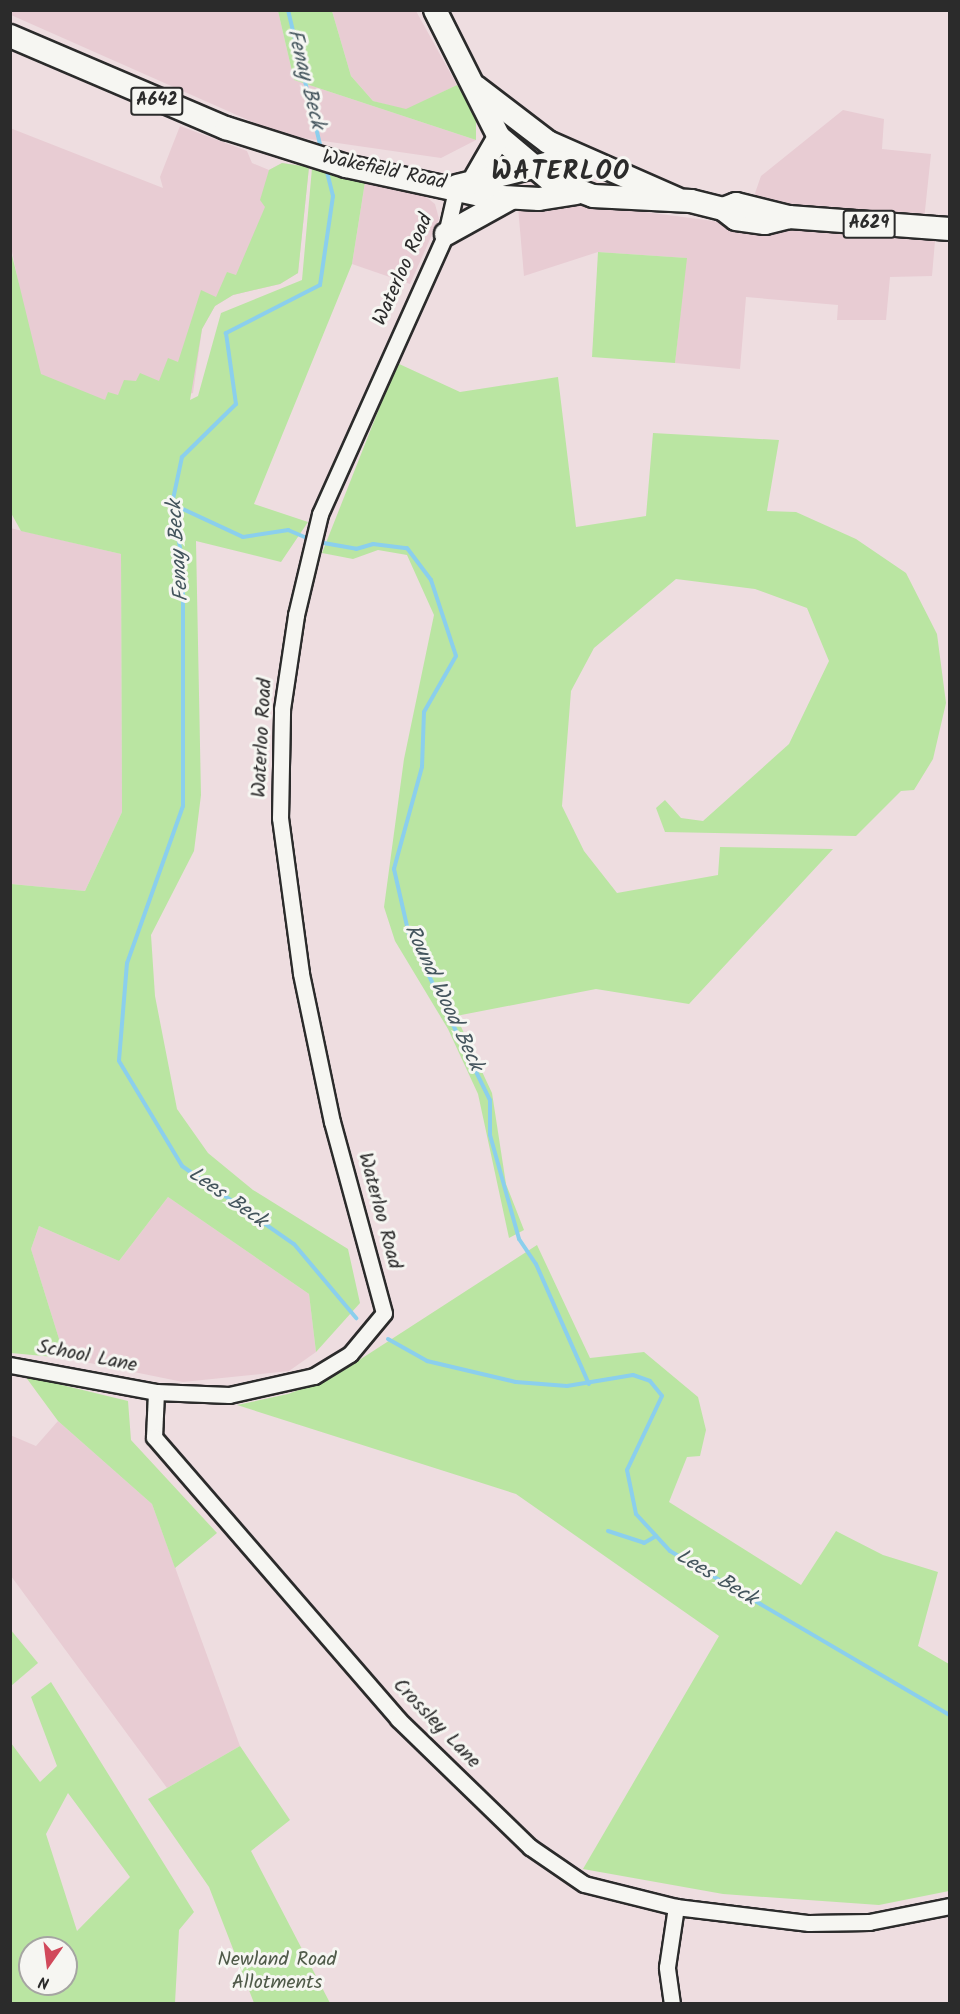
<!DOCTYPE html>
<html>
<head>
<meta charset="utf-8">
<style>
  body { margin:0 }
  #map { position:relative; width:960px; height:2014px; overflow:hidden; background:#eedde0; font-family:Kalam,sans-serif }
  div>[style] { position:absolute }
  .built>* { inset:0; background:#e8ccd3 }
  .green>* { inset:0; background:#bae5a2 }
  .stream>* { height:4px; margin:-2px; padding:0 2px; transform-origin:2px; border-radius:2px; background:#8bcfed }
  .roads { filter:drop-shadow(2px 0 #2b2b2b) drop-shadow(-2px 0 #2b2b2b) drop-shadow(0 2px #2b2b2b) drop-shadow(0 -2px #2b2b2b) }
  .minor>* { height:15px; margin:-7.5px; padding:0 7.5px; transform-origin:7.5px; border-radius:7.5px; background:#f6f6f2 }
  .highway>* { height:22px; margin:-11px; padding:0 11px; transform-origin:11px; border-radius:11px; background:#f6f6f2 }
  span { translate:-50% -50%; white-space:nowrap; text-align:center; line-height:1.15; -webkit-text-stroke:6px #f6f6f2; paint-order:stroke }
  .shield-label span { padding:2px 4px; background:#f6f6f2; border:2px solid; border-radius:4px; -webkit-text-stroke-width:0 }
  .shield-label { font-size:18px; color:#2b2b2b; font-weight:700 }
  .street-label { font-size:20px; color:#2b2b2b }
  .park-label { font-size:20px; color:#4f5a49 }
  .water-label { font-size:21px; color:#43545c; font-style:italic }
  .district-label { font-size:26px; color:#2b2b2b; font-weight:700; letter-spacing:1.5px }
  .frame { position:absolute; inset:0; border:12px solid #2b2b2b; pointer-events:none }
  .north { position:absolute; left:18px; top:1936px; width:60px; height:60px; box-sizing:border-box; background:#f6f6f2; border:2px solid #a5a5a2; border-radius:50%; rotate:194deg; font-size:16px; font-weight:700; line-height:24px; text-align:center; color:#2b2b2b }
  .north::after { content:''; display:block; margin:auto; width:21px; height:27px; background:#d1495b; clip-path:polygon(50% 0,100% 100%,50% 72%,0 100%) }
</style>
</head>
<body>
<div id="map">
  <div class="built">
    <i style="clip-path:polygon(11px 10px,278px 11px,294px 80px,476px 140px,441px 158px,282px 135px,11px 15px)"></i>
    <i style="clip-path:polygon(332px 11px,416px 11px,457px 85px,406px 110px,373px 101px,351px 76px)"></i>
    <i style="clip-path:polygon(843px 110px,884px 119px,882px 149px,931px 154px,922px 239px,935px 241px,932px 276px,890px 277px,886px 320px,837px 320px,838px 305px,746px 297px,740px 369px,675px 363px,686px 258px,598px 252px,524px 276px,518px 207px,599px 206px,744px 225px,761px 176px)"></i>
    <i style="clip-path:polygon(180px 126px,247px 151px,252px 163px,269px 170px,282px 163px,309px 167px,298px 273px,280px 284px,233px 295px,215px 306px,202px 329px,193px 393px,48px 425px,11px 247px,10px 128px,163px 188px,160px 177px)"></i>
    <i style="clip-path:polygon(365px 182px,421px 193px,435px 204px,439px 219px,410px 284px,352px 264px)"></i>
    <i style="clip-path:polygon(10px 528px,121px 554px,122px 812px,85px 891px,11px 884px)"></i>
    <i style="clip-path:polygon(168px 1197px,309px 1294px,316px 1352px,289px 1371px,183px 1382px,65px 1358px,31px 1249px,39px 1226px,119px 1261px)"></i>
    <i style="clip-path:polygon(58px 1421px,152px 1504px,240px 1746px,167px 1788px,11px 1576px,10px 1435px,36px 1446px)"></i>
  </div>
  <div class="green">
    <i style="clip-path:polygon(278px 11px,332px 11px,351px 76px,373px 101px,406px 109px,457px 85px,476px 113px,476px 140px,294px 80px)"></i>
    <i style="clip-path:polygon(282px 163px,309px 167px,298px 273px,280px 284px,233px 295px,215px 306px,202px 329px,190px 400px,198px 396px,221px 313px,302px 280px,312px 168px,365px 182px,352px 264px,254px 504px,308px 522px,281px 562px,196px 541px,201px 795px,194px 851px,151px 935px,155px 996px,177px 1109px,208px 1153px,253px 1190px,348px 1249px,360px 1303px,316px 1352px,309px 1294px,168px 1197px,119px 1261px,39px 1226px,31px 1249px,65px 1358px,11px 1353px,11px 884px,85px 891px,122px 812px,121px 554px,21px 531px,11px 513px,10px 247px,41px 374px,105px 400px,108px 392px,118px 395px,124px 380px,136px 381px,140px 373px,159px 381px,168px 358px,178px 362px,201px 290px,216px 297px,227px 272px,236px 275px,265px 207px,260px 200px,269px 170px)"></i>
    <i style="clip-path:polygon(598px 252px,687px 258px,675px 363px,592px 357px)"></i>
    <i style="clip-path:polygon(397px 363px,460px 392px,558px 377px,576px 527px,646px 516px,653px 433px,779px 440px,767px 511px,796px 512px,856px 539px,906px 573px,937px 634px,946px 703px,933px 759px,914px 790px,901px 791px,856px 836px,665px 832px,656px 808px,665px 800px,681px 818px,703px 821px,789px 744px,829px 661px,807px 608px,755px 589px,676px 579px,594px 648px,571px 691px,562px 806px,584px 851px,617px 893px,718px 875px,720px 847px,833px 849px,689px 1004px,596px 989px,456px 1016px,492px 1093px,506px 1184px,524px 1230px,509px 1238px,478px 1094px,448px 1029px,395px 941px,384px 907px,404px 759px,434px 615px,407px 555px,378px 550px,353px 559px,322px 553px)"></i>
    <i style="clip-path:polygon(537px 1245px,590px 1358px,644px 1352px,698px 1397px,706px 1430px,700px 1456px,687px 1457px,669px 1502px,801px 1585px,836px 1531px,883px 1555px,938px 1572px,918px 1646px,949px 1664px,949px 1891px,879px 1905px,723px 1894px,583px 1869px,719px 1636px,516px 1494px,237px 1405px,288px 1394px,333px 1377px)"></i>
    <i style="clip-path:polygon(25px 1376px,128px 1401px,131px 1440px,217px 1533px,175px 1568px,152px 1504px,58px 1421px)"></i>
    <i style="clip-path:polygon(10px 1629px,38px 1663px,11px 1686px,10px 1686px)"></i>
    <i style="clip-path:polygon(evenodd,51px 1682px,194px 1912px,179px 1930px,175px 2003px,11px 2003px,11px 1743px,40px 1782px,57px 1766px,31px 1697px,51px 1682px,68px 1793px,130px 1877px,77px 1931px,46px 1834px,68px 1793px,51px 1682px,30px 1948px,66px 1948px,66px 1984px,30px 1984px,30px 1948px)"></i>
    <i style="clip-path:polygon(240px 1746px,290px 1820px,251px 1851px,330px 2003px,254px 2003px,209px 1887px,148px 1799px)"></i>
  </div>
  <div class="stream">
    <i style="left:288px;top:10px;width:143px;rotate:76.6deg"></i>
    <i style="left:326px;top:168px;width:29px;rotate:76deg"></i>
    <i style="left:333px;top:196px;width:90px;rotate:98.3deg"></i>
    <i style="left:320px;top:285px;width:106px;rotate:152.9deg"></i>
    <i style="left:226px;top:333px;width:72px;rotate:82deg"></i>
    <i style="left:236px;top:404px;width:76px;rotate:135.5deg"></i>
    <i style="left:182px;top:457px;width:48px;rotate:102deg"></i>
    <i style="left:172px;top:504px;width:61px;rotate:79.6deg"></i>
    <i style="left:183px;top:564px;width:242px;rotate:90deg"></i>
    <i style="left:183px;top:806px;width:167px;rotate:109.6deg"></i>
    <i style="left:127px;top:963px;width:98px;rotate:94.7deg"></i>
    <i style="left:119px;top:1061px;width:122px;rotate:59deg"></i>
    <i style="left:182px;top:1166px;width:136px;rotate:34.9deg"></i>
    <i style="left:294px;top:1244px;width:97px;rotate:50deg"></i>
    <i style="left:172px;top:504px;width:78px;rotate:24.9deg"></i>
    <i style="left:243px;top:537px;width:46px;rotate:-8.8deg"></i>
    <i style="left:288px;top:530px;width:25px;rotate:23deg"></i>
    <i style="left:318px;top:542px;width:39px;rotate:10deg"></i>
    <i style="left:356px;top:549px;width:18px;rotate:-16deg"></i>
    <i style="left:373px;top:544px;width:34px;rotate:7deg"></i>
    <i style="left:407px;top:548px;width:40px;rotate:53deg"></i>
    <i style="left:431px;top:580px;width:80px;rotate:71.8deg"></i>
    <i style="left:456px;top:656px;width:64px;rotate:119.7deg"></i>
    <i style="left:424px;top:712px;width:55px;rotate:92.1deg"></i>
    <i style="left:422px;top:767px;width:106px;rotate:105.4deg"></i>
    <i style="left:394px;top:869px;width:68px;rotate:77.2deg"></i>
    <i style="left:409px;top:935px;width:184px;rotate:63.9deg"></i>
    <i style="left:490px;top:1100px;width:35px;rotate:90deg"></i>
    <i style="left:490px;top:1135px;width:108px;rotate:74.4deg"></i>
    <i style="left:519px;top:1239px;width:30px;rotate:56deg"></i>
    <i style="left:536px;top:1264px;width:131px;rotate:66.2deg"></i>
    <i style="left:388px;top:1339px;width:45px;rotate:29.4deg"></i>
    <i style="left:427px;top:1361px;width:91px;rotate:13.3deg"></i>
    <i style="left:516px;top:1382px;width:51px;rotate:4.5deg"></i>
    <i style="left:567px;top:1386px;width:67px;rotate:-9.5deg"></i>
    <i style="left:633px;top:1375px;width:18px;rotate:19deg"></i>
    <i style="left:650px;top:1381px;width:19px;rotate:51deg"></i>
    <i style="left:662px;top:1396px;width:82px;rotate:115.3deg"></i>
    <i style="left:627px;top:1470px;width:45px;rotate:78.4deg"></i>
    <i style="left:636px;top:1514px;width:50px;rotate:47.4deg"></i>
    <i style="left:670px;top:1551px;width:324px;rotate:30.4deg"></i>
    <i style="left:608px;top:1531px;width:38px;rotate:18deg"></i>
    <i style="left:644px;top:1543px;width:14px;rotate:-30deg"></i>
  </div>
  <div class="roads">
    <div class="minor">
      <i style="left:10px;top:1365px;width:148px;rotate:10.5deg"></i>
      <i style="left:156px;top:1392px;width:73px;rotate:2.4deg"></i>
      <i style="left:229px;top:1395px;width:87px;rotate:-12.6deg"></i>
      <i style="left:314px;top:1376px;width:42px;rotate:-31.4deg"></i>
      <i style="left:350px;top:1354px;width:53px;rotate:-50.3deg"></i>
      <i style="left:384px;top:1313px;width:198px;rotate:-105.2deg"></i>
      <i style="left:332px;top:1122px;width:152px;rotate:-101.8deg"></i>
      <i style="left:301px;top:973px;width:156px;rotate:-97.7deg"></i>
      <i style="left:280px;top:818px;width:109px;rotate:-88.9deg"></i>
      <i style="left:282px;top:709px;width:95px;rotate:-81.5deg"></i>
      <i style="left:296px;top:615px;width:104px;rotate:-76.6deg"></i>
      <i style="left:320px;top:514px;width:307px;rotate:-65.8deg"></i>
      <i style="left:446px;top:234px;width:49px;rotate:-77.1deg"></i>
      <i style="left:156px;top:1392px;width:45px;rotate:92.5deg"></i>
      <i style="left:154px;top:1437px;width:373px;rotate:49.1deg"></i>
      <i style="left:398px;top:1719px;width:184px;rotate:44.1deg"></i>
      <i style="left:530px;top:1847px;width:65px;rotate:34.4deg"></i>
      <i style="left:584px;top:1884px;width:95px;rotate:14deg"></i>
      <i style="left:676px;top:1907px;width:134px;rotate:6.9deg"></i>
      <i style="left:809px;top:1923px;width:60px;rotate:-1deg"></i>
      <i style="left:869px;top:1922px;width:83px;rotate:-11.2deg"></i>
      <i style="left:672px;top:2004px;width:37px;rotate:-98deg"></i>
      <i style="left:667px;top:1967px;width:61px;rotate:-81.5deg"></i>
    </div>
    <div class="highway">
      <i style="left:435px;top:10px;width:142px;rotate:63.3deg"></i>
      <i style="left:499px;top:137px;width:67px;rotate:40.1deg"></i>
      <i style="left:550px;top:180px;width:46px;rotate:20.4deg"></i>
      <i style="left:593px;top:196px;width:98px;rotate:2.9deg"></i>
      <i style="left:691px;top:201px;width:33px;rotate:14deg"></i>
      <i style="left:723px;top:209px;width:16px;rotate:38deg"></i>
      <i style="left:736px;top:219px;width:29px;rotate:8deg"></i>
      <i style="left:765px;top:223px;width:25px;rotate:-14deg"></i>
      <i style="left:10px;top:36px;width:235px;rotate:23.1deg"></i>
      <i style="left:226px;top:128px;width:126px;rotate:17.6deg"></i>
      <i style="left:346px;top:166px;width:142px;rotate:12.2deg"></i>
      <i style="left:485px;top:196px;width:54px;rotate:3.2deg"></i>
      <i style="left:539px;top:199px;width:37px;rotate:-9deg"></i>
      <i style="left:476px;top:87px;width:91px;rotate:37.4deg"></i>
      <i style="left:548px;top:142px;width:141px;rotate:23.8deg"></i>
      <i style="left:476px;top:177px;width:46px;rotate:-60.1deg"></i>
      <i style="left:457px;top:186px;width:99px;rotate:-14deg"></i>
      <i style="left:553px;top:162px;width:30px;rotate:2deg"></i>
      <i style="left:723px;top:209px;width:14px;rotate:-21deg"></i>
      <i style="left:736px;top:204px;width:55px;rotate:13.8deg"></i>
      <i style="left:789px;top:217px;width:161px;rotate:4.3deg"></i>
      <i style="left:446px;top:234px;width:74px;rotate:-29deg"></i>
    </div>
  </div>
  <div class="shield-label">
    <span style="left:157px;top:101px">A642</span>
    <span style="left:869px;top:224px">A629</span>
  </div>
  <div class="street-label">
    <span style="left:384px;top:171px;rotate:12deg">Wakefield Road</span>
    <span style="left:404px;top:270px;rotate:-66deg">Waterloo Road</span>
    <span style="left:263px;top:738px;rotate:-87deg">Waterloo Road</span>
    <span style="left:379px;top:1211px;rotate:75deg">Waterloo Road</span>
    <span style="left:87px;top:1357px;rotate:11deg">School Lane</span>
    <span style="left:436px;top:1724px;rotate:46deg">Crossley Lane</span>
  </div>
  <div class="park-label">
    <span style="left:277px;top:1972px">Newland Road<br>Allotments</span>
  </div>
  <div class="water-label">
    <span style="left:305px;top:79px;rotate:76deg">Fenay Beck</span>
    <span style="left:179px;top:551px;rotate:-94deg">Fenay Beck</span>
    <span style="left:443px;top:998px;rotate:65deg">Round Wood Beck</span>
    <span style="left:227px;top:1198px;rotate:35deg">Lees Beck</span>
    <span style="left:716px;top:1578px;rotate:31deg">Lees Beck</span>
  </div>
  <div class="district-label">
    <span style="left:561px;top:173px">WATERLOO</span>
  </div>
  <div class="frame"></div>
  <div class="north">N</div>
</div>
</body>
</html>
